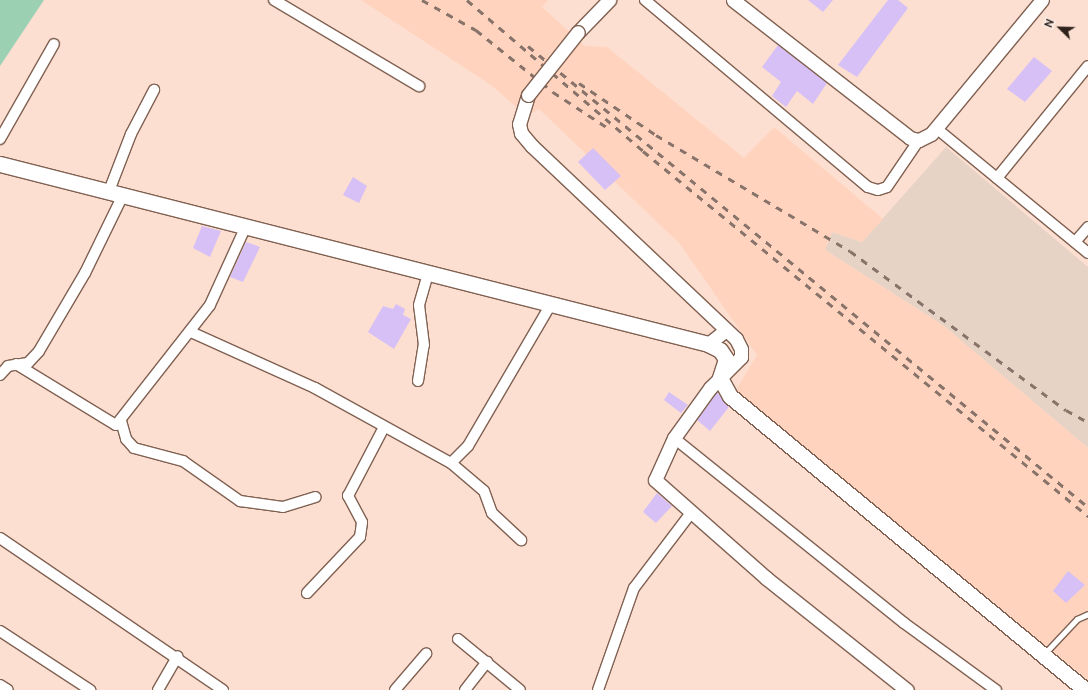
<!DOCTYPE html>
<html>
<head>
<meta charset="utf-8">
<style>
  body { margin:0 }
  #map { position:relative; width:1088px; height:690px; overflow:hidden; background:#fcdfd1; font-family:Ubuntu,sans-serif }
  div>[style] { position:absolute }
  .industrial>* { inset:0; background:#e7d3c5 }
  .built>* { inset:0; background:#ffd3be }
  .green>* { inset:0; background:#9bd0b3 }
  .building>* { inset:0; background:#d6c0f6 }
  .roads { filter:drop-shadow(1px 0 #806152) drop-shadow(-1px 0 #806152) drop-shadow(0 1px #806152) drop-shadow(0 -1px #806152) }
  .service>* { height:5px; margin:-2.5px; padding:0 2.5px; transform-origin:2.5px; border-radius:2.5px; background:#fff }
  .minor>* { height:10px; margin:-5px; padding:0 5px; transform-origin:5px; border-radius:5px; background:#fff }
  .tertiary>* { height:13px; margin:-6.5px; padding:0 6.5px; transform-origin:6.5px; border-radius:6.5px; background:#fff }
  .secondary>* { height:15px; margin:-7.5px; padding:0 7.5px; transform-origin:7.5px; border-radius:7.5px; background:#fff }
  .rail>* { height:3px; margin-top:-1.5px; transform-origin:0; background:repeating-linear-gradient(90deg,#87736a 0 7px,transparent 0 14px) }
  .bridges { filter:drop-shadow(1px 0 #806152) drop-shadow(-1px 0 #806152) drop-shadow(0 1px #806152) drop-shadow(0 -1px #806152) }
  .tertiary-bridge>* { height:13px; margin:-6.5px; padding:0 6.5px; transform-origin:6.5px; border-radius:6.5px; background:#fff }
  span { translate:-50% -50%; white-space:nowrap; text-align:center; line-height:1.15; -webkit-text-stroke:3px #feefe8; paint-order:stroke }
  .north { position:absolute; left:1040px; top:8px; width:40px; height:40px; -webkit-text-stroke:3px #feefe8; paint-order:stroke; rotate:293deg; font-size:11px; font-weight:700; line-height:16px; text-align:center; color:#2f221c }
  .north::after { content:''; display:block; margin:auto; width:14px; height:18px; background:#2f221c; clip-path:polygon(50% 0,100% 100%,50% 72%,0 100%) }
</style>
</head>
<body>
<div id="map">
  <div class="industrial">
    <i style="clip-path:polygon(946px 147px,1088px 267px,1088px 448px,944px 326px,825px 250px,832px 232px,862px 242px)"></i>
  </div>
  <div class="built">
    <i style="clip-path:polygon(361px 0,548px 0,542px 7px,585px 46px,607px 47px,744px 158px,774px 127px,883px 219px,862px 242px,832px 232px,825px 250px,944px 326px,1088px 448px,1088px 680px,736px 390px,757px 355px,680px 244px,539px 109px,527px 116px,491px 85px)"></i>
  </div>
  <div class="green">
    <i style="clip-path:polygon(0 0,44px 0,0 66px)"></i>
  </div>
  <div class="building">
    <i style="clip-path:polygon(808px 0,833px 0,823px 12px)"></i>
    <i style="clip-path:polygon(888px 0,898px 0,908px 8px,857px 77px,838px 65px)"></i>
    <i style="clip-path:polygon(778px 45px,827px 83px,813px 104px,797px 91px,786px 107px,772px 96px,781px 82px,762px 67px)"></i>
    <i style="clip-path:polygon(1034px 57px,1052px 71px,1025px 102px,1007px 89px)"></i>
    <i style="clip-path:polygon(593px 148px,621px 176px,605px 190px,578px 162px)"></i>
    <i style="clip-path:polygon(353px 177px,367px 186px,359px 203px,343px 195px)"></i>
    <i style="clip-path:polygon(202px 226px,221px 231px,210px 257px,193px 248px)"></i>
    <i style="clip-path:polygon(246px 242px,260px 247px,243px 282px,230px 277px)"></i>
    <i style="clip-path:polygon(396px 304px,405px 309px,403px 315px,411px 319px,394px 349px,368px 332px,383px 306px,393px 309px)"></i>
    <i style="clip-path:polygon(669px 392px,688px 405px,681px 413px,664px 400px)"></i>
    <i style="clip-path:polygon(717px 392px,729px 407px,710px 431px,697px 420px)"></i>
    <i style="clip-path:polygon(657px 493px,672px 506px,656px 523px,643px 512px)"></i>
    <i style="clip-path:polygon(1068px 571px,1085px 585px,1066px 603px,1053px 591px)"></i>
  </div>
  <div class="roads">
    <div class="service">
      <i style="left:1045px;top:653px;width:47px;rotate:-46.7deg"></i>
      <i style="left:1077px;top:619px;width:12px;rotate:-24deg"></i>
    </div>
    <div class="minor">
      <i style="left:274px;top:0;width:169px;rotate:30.7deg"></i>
      <i style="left:645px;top:0;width:291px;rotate:40deg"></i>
      <i style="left:868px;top:187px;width:10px;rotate:17deg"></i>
      <i style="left:878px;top:190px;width:9px;rotate:-18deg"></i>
      <i style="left:887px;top:187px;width:57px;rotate:-55.8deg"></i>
      <i style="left:936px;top:128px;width:197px;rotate:39.4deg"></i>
      <i style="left:0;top:139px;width:109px;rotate:-60.4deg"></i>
      <i style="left:997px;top:178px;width:144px;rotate:-50.9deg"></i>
      <i style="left:109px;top:191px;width:61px;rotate:-68.9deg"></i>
      <i style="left:131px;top:134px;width:50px;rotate:-62.4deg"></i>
      <i style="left:1075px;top:242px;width:20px;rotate:-49deg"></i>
      <i style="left:191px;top:332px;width:136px;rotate:24.3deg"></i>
      <i style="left:315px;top:388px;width:155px;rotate:28.9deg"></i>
      <i style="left:451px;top:463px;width:24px;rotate:-45deg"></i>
      <i style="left:468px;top:446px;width:164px;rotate:-59.7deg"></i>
      <i style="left:16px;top:364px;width:117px;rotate:31.4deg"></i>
      <i style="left:116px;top:425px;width:152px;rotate:-51.9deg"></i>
      <i style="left:210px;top:305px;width:87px;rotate:-65.5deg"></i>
      <i style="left:0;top:375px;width:12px;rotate:-48deg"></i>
      <i style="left:8px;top:366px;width:20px;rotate:-9deg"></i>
      <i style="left:28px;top:363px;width:16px;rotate:-47deg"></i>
      <i style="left:39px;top:351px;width:91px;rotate:-59.5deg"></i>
      <i style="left:85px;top:273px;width:87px;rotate:-64deg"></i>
      <i style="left:418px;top:381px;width:36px;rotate:-81deg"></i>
      <i style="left:424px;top:345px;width:40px;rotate:-97.1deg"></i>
      <i style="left:419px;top:305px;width:33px;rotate:-74deg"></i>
      <i style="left:121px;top:421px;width:19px;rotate:74deg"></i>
      <i style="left:126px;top:439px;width:12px;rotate:48deg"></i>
      <i style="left:134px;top:448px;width:51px;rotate:14.9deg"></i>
      <i style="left:183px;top:461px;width:70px;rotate:35.1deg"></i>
      <i style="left:240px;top:501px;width:43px;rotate:7.9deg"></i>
      <i style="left:283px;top:507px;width:34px;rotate:-17deg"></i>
      <i style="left:674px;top:438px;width:295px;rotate:38.8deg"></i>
      <i style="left:904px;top:623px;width:114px;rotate:36.1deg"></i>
      <i style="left:451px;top:463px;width:43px;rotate:40.3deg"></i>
      <i style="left:484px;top:491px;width:23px;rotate:70deg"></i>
      <i style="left:492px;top:513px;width:40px;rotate:43deg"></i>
      <i style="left:0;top:538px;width:270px;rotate:34.3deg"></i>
      <i style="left:307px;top:593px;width:77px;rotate:-46.6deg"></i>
      <i style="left:360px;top:537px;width:15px;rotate:-82deg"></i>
      <i style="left:362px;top:522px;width:30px;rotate:-118deg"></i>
      <i style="left:348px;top:496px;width:78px;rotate:-62.4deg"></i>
      <i style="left:0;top:631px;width:108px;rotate:33.2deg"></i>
      <i style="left:458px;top:639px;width:80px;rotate:39.4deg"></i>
      <i style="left:0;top:685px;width:9px;rotate:32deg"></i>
      <i style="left:158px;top:690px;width:39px;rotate:-60deg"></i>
      <i style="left:395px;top:690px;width:48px;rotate:-49.3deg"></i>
      <i style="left:465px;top:690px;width:36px;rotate:-52deg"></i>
      <i style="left:598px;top:690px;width:108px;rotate:-70.6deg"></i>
      <i style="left:634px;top:588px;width:94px;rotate:-52.8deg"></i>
    </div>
    <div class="tertiary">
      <i style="left:733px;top:0;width:224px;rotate:37.9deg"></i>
      <i style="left:910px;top:138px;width:9px;rotate:13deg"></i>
      <i style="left:919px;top:140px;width:13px;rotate:-27deg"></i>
      <i style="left:931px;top:134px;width:174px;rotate:-50.4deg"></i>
      <i style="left:578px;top:32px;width:45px;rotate:-45.9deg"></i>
      <i style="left:528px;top:95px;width:30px;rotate:107deg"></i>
      <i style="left:519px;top:124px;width:9px;rotate:77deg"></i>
      <i style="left:521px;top:133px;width:17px;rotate:50deg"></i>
      <i style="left:532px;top:146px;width:281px;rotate:43.4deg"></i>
      <i style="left:736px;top:339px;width:11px;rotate:63deg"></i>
      <i style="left:741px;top:349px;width:8px;rotate:90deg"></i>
      <i style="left:741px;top:357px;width:44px;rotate:135deg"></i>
      <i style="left:710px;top:388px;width:62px;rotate:125.8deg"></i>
      <i style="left:674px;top:438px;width:46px;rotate:114.3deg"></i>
      <i style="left:655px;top:480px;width:148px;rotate:41.4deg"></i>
      <i style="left:766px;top:578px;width:180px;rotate:38.5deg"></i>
      <i style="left:708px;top:344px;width:23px;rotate:-38deg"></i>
    </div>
    <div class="secondary">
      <i style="left:0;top:164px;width:731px;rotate:14.26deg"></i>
      <i style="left:708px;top:344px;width:13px;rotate:27deg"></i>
      <i style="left:720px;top:350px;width:11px;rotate:56deg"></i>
      <i style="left:726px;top:359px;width:20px;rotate:108deg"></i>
      <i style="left:720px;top:378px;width:21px;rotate:61deg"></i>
      <i style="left:730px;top:396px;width:462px;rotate:39.6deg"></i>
    </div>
  </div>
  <div class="rail">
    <i style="left:422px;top:0;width:62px;rotate:29.1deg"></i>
    <i style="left:476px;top:30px;width:99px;rotate:38.8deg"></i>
    <i style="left:553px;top:92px;width:69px;rotate:33.2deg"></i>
    <i style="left:467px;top:0;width:232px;rotate:40.6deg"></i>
    <i style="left:643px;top:151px;width:576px;rotate:39.36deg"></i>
    <i style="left:528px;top:46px;width:725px;rotate:39.46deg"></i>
    <i style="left:579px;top:83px;width:93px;rotate:34deg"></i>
    <i style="left:656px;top:135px;width:226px;rotate:30.9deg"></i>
    <i style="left:850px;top:251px;width:268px;rotate:36.4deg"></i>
    <i style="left:1066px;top:410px;width:25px;rotate:29deg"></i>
  </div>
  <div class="bridges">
    <div class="tertiary-bridge">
      <i style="left:528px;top:95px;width:80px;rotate:-51.6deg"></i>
    </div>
  </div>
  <div class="north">N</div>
</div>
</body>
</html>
